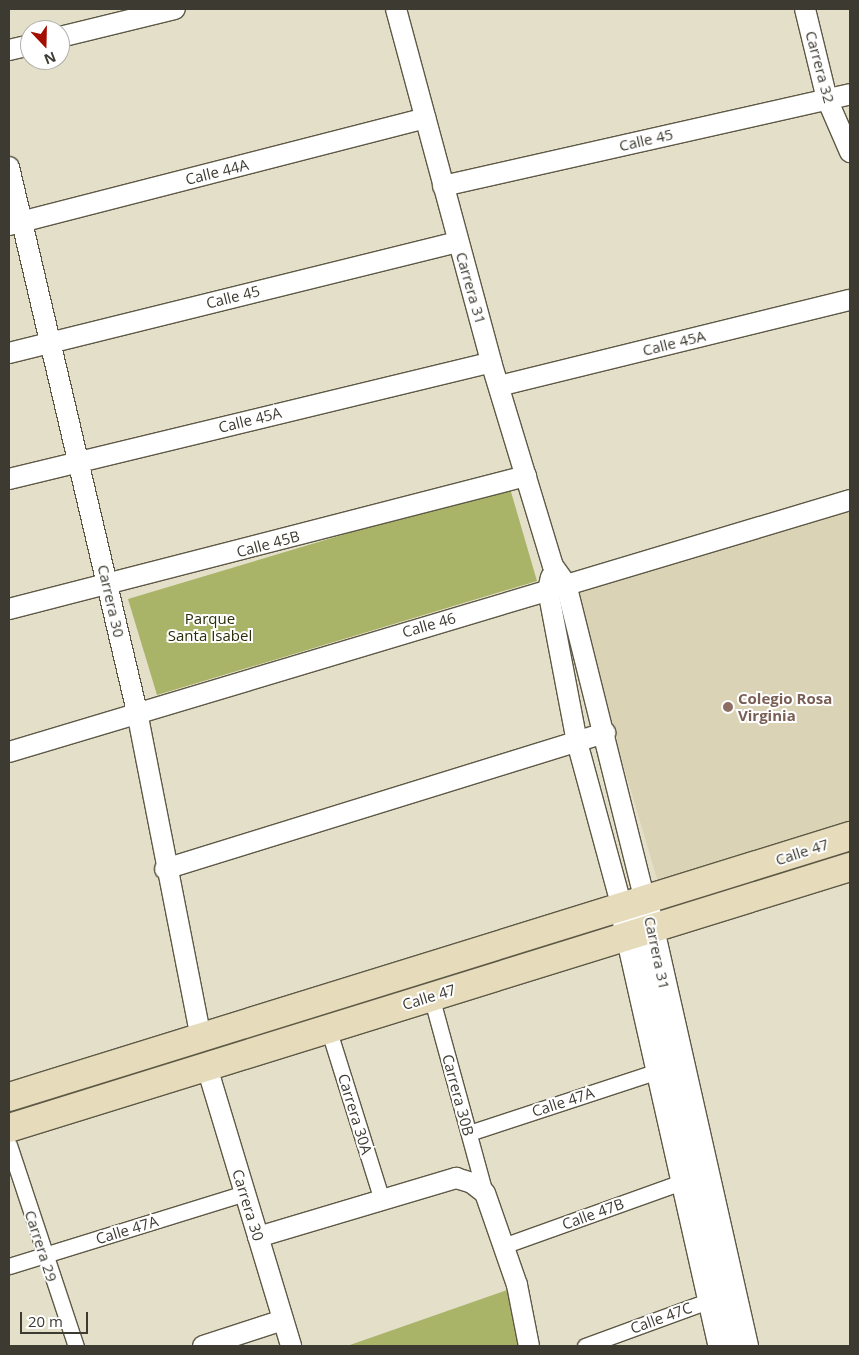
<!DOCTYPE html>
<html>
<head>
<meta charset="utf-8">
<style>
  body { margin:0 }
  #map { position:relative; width:859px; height:1355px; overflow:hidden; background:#e4dfc9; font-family:"Open Sans",sans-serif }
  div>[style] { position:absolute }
  .built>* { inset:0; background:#dad3b6 }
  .green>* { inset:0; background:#a9b468 }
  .roads { filter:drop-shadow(1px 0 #5e5946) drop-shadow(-1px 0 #5e5946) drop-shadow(0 1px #5e5946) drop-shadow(0 -1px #5e5946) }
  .pedestrian>* { height:15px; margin:-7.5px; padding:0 7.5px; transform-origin:7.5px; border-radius:7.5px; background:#fff }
  .minor>* { height:20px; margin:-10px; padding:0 10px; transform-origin:10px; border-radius:10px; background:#fff }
  .tertiary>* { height:25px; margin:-12.5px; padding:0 12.5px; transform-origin:12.5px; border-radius:12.5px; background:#fff }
  .secondary>* { height:28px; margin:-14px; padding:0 14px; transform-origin:14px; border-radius:14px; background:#e6dcbc }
  .dots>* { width:14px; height:14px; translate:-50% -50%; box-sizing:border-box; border:2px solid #fff; border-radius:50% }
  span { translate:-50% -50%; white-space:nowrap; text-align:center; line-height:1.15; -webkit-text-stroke:4px #fff; paint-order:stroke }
  .street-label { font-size:15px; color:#3c3a31 }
  .park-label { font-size:15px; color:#292d08 }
  .education-label { font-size:15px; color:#785e54; font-weight:700 }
  .left { translate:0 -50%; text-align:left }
  .frame { position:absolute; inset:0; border:10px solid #3c3a31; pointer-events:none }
  .north { position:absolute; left:20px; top:20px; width:50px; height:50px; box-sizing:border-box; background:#fff; border:1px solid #b1b0ad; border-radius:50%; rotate:159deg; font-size:14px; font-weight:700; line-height:20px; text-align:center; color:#3c3a31 }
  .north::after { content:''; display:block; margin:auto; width:18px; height:22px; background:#a30e00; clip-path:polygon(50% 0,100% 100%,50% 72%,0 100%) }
  .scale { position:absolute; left:20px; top:1312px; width:68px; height:22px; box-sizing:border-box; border:2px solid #3c3a31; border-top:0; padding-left:6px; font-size:15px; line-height:18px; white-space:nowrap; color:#3c3a31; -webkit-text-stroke:4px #fff; paint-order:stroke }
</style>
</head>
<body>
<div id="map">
  <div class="built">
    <i style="clip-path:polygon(850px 505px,850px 824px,658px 882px,571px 589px)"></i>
  </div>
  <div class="green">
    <i style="clip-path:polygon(509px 485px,537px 581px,157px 695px,128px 599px)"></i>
    <i style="clip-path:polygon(513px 1288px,522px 1346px,347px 1346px)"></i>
  </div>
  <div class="roads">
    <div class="pedestrian">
      <i style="left:431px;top:996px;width:204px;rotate:74.7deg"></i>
      <i style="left:328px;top:1028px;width:180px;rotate:72.6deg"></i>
      <i style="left:469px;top:1133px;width:199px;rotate:-18.2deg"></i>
      <i style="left:9px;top:1145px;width:212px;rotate:71.6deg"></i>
      <i style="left:503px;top:1246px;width:190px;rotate:-19.7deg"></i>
      <i style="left:9px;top:1266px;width:247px;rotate:-17.2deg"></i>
      <i style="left:585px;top:1346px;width:131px;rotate:-20.1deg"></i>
    </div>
    <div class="minor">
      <i style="left:396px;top:9px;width:366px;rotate:74.9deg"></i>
      <i style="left:491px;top:362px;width:213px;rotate:73.1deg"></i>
      <i style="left:553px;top:566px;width:22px;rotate:54deg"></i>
      <i style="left:566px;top:584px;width:328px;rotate:76deg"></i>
      <i style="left:805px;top:9px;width:93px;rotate:76.3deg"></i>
      <i style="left:827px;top:99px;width:58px;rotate:66.5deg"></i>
      <i style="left:60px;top:37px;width:118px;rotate:-13.7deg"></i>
      <i style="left:9px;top:50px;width:22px;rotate:-13deg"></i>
      <i style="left:9px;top:167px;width:560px;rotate:76.78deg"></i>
      <i style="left:137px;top:712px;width:331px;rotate:78.9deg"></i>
      <i style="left:443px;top:186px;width:417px;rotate:-12.7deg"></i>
      <i style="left:9px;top:225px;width:430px;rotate:-14.4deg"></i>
      <i style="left:9px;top:353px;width:462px;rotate:-13.9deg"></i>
      <i style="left:499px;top:386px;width:361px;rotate:-13.8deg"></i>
      <i style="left:9px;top:479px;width:496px;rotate:-13.6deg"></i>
      <i style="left:551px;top:577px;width:13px;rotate:103deg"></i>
      <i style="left:548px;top:590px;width:155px;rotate:79.2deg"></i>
      <i style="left:577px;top:742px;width:172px;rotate:74.8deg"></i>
      <i style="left:9px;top:609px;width:534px;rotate:-14.43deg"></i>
      <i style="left:9px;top:752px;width:878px;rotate:-16.68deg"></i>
      <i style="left:165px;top:869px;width:461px;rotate:-17.2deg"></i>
      <i style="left:206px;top:1064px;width:295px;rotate:73.2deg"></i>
      <i style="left:258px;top:1237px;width:207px;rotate:-16.6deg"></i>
      <i style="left:456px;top:1178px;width:17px;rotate:17deg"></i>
      <i style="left:472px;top:1183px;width:16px;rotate:38deg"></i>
      <i style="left:485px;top:1193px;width:97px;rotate:70.8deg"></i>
      <i style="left:517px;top:1285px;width:62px;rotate:78.9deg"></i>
      <i style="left:203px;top:1346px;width:84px;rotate:-18deg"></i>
    </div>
    <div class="tertiary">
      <i style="left:645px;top:902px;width:455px;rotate:77.3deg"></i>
      <i style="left:622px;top:908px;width:449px;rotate:77.3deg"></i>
    </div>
    <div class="secondary">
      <i style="left:9px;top:1097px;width:881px;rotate:-17.24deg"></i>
      <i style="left:9px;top:1128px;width:881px;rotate:-17.24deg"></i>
    </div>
  </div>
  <div class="dots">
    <i style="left:728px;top:707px;background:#8d6e63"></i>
  </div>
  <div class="street-label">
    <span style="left:820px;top:67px;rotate:75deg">Carrera 32</span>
    <span style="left:646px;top:140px;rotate:-13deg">Calle 45</span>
    <span style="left:217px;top:172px;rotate:-14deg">Calle 44A</span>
    <span style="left:471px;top:288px;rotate:74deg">Carrera 31</span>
    <span style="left:233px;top:297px;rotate:-14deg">Calle 45</span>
    <span style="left:674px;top:343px;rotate:-14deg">Calle 45A</span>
    <span style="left:250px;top:420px;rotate:-14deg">Calle 45A</span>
    <span style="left:268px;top:544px;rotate:-15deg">Calle 45B</span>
    <span style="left:111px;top:601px;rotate:77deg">Carrera 30</span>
    <span style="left:429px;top:625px;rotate:-16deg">Calle 46</span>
    <span style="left:802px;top:852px;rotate:-18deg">Calle 47</span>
    <span style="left:657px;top:953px;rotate:78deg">Carrera 31</span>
    <span style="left:429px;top:997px;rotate:-17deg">Calle 47</span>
    <span style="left:458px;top:1095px;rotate:75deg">Carrera 30B</span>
    <span style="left:563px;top:1102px;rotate:-18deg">Calle 47A</span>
    <span style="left:355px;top:1114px;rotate:73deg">Carrera 30A</span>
    <span style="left:248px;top:1205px;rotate:73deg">Carrera 30</span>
    <span style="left:593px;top:1214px;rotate:-20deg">Calle 47B</span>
    <span style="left:127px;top:1230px;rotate:-17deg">Calle 47A</span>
    <span style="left:41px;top:1246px;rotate:72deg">Carrera 29</span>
    <span style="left:661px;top:1318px;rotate:-20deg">Calle 47C</span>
  </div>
  <div class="park-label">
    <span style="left:210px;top:627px">Parque<br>Santa Isabel</span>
  </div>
  <div class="education-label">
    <span class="left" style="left:738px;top:707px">Colegio Rosa<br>Virginia</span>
  </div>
  <div class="frame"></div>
  <div class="north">N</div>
  <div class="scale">20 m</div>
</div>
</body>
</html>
